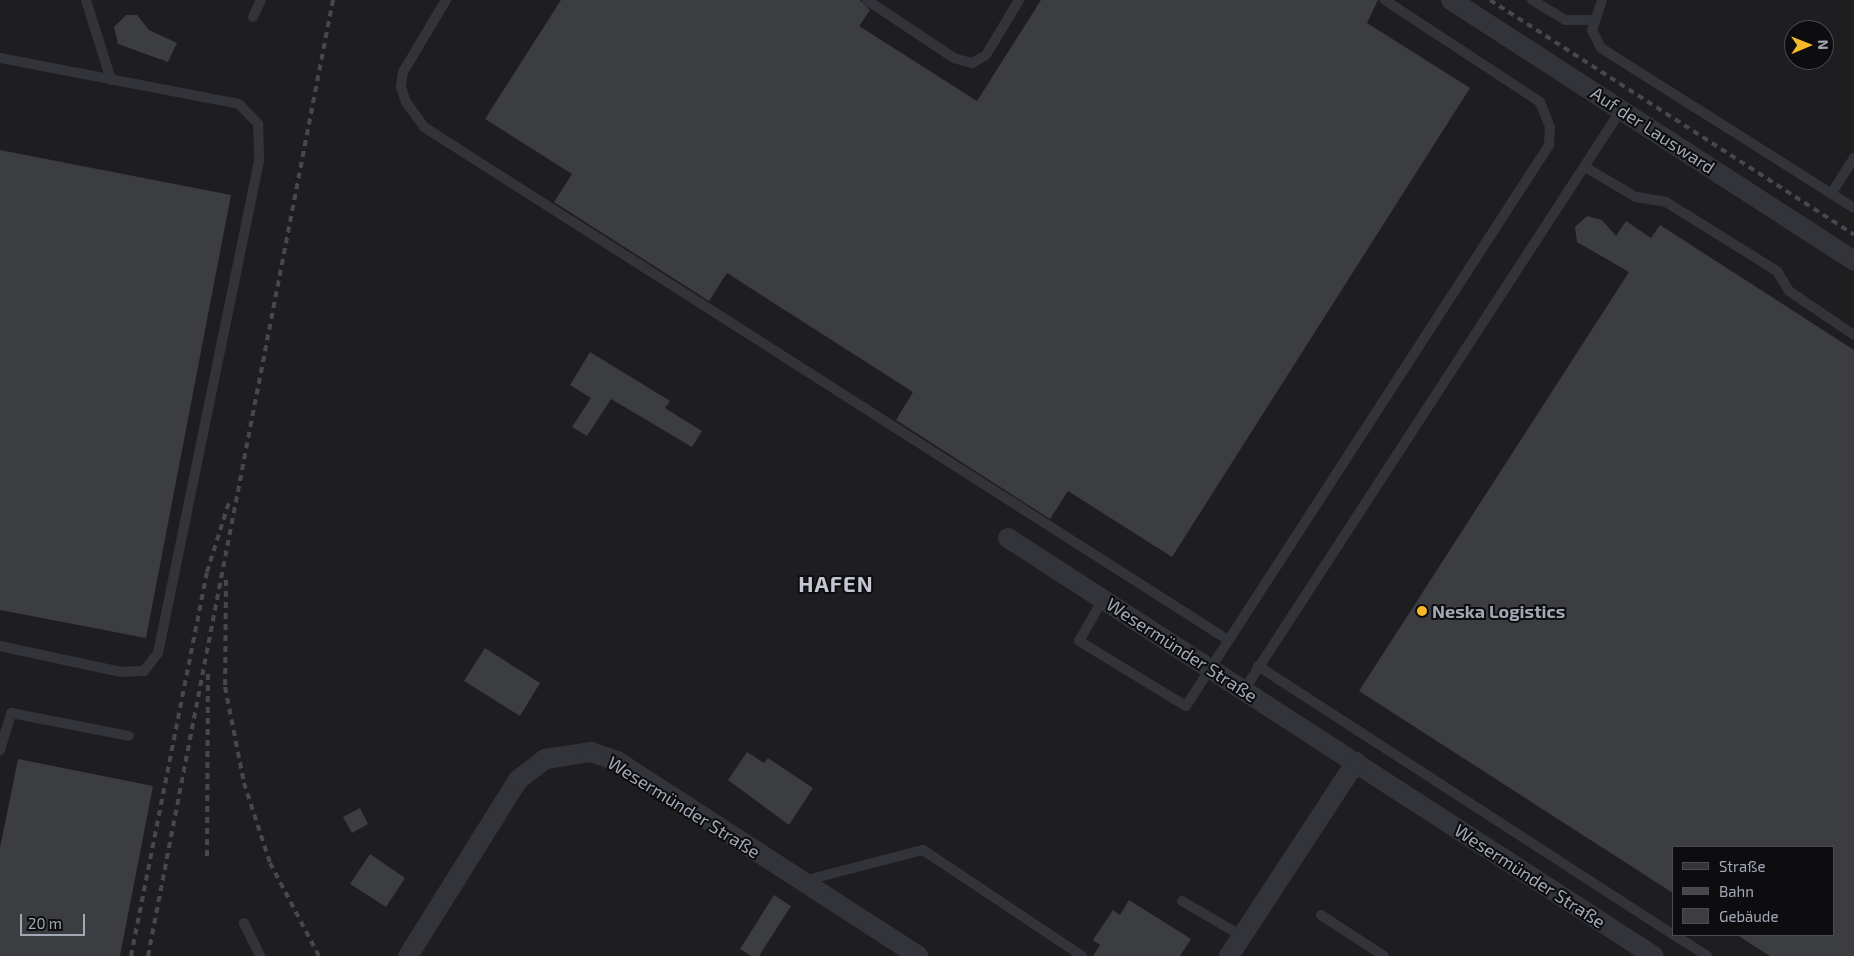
<!DOCTYPE html>
<html>
<head>
<meta charset="utf-8">
<style>
  body { margin:0 }
  #map { position:relative; width:1854px; height:956px; overflow:hidden; background:#121214; font-family:"Exo 2",sans-serif }
  div>[style] { position:absolute }
  .built>* { inset:0; background:#1e1e21 }
  .building>* { inset:0; background:#3c3d41 }
  .service>* { height:10px; margin:-5px; padding:0 5px; transform-origin:5px; border-radius:5px; background:#333439 }
  .minor>* { height:20px; margin:-10px; padding:0 10px; transform-origin:10px; border-radius:10px; background:#333439 }
  .rail>* { height:4px; margin-top:-2px; transform-origin:0; background:repeating-linear-gradient(90deg,#46484e 0 6px,transparent 0 11px) }
  .dots>* { width:14px; height:14px; translate:-50% -50%; box-sizing:border-box; border:2px solid #0d0d0f; border-radius:50% }
  span { translate:-50% -50%; white-space:nowrap; text-align:center; line-height:1.15; -webkit-text-stroke:4px #0d0d0f; paint-order:stroke }
  .street-label { font-size:18px; color:#a3a8b5 }
  .poi-label { font-size:18px; color:#a3a8b5; font-weight:700 }
  .left { translate:0 -50%; text-align:left }
  .district-label { font-size:22px; color:#c4c7d1; font-weight:700; letter-spacing:1px }
  .legend { position:absolute; left:1672px; top:846px; width:162px; height:90px; box-sizing:border-box; background:#0d0d0f; border:1px solid #494b51; margin:0; padding:6px 9px; list-style:none; font-size:15px; color:#a3a8b5 }
  .legend li { display:flex; align-items:center; gap:10px; height:25px }
  .legend b { width:25px; border:1px solid #494b51 }
  .north { position:absolute; left:1784px; top:20px; width:50px; height:50px; box-sizing:border-box; background:#0d0d0f; border:1px solid #494b51; border-radius:50%; rotate:89deg; font-size:14px; font-weight:700; line-height:20px; text-align:center; color:#a3a8b5 }
  .north::after { content:''; display:block; margin:auto; width:18px; height:22px; background:#f7b927; clip-path:polygon(50% 0,100% 100%,50% 72%,0 100%) }
  .scale { position:absolute; left:20px; top:914px; width:65px; height:22px; box-sizing:border-box; border:2px solid #a3a8b5; border-top:0; padding-left:6px; font-size:15px; line-height:18px; white-space:nowrap; color:#a3a8b5; -webkit-text-stroke:4px #0d0d0f; paint-order:stroke }
</style>
</head>
<body>
<div id="map">
  <div class="built">
    <i style="clip-path:polygon(evenodd,0 0,1854px 0,1854px 956px,0 956px,0 0,1794px 30px,1824px 30px,1824px 60px,1794px 60px,1794px 30px,0 0,1673px 847px,1833px 847px,1833px 935px,1673px 935px,1673px 847px)"></i>
  </div>
  <div class="building">
    <i style="clip-path:polygon(561px 0,860px 0,870px 10px,859px 26px,977px 101px,1041px 0,1378px 0,1367px 23px,1470px 88px,1172px 557px,1068px 491px,1050px 519px,896px 420px,913px 392px,727px 273px,709px 301px,554px 202px,572px 174px,485px 119px)"></i>
    <i style="clip-path:polygon(126px 15px,137px 15px,149px 30px,177px 43px,168px 62px,118px 44px,114px 27px)"></i>
    <i style="clip-path:polygon(0 150px,231px 195px,146px 638px,0 610px)"></i>
    <i style="clip-path:polygon(1587px 216px,1602px 220px,1616px 236px,1626px 221px,1651px 238px,1660px 225px,1854px 350px,1854px 956px,1770px 956px,1737px 935px,1833px 935px,1833px 847px,1673px 847px,1673px 893px,1359px 691px,1629px 272px,1577px 242px,1575px 227px)"></i>
    <i style="clip-path:polygon(590px 352px,670px 401px,665px 408px,702px 431px,692px 447px,611px 399px,587px 436px,572px 427px,591px 398px,570px 385px)"></i>
    <i style="clip-path:polygon(485px 648px,540px 683px,520px 716px,464px 681px)"></i>
    <i style="clip-path:polygon(747px 752px,764px 763px,768px 758px,813px 788px,789px 825px,728px 780px)"></i>
    <i style="clip-path:polygon(18px 759px,153px 786px,120px 956px,0 956px,0 848px)"></i>
    <i style="clip-path:polygon(360px 808px,368px 824px,352px 833px,343px 817px)"></i>
    <i style="clip-path:polygon(370px 854px,405px 878px,386px 907px,350px 884px)"></i>
    <i style="clip-path:polygon(774px 895px,791px 906px,759px 956px,751px 956px,740px 949px)"></i>
    <i style="clip-path:polygon(1129px 900px,1191px 939px,1180px 956px,1093px 956px,1100px 945px,1093px 940px,1113px 910px,1120px 915px)"></i>
  </div>
  <div class="service">
    <i style="left:86px;top:0;width:84px;rotate:72.6deg"></i>
    <i style="left:446px;top:0;width:84px;rotate:120.8deg"></i>
    <i style="left:403px;top:72px;width:15px;rotate:98deg"></i>
    <i style="left:401px;top:87px;width:16px;rotate:72deg"></i>
    <i style="left:406px;top:102px;width:31px;rotate:54deg"></i>
    <i style="left:424px;top:127px;width:954px;rotate:32.54deg"></i>
    <i style="left:867px;top:0;width:105px;rotate:33.7deg"></i>
    <i style="left:954px;top:58px;width:19px;rotate:16deg"></i>
    <i style="left:972px;top:63px;width:16px;rotate:-30deg"></i>
    <i style="left:986px;top:55px;width:64px;rotate:-59deg"></i>
    <i style="left:1532px;top:0;width:39px;rotate:31deg"></i>
    <i style="left:1565px;top:20px;width:28px"></i>
    <i style="left:1602px;top:0;width:32px;rotate:108deg"></i>
    <i style="left:1592px;top:30px;width:20px;rotate:63deg"></i>
    <i style="left:1601px;top:48px;width:299px;rotate:32.3deg"></i>
    <i style="left:253px;top:17px;width:19px;rotate:-65deg"></i>
    <i style="left:0;top:58px;width:243px;rotate:10.9deg"></i>
    <i style="left:239px;top:104px;width:28px;rotate:46deg"></i>
    <i style="left:258px;top:124px;width:37px;rotate:88deg"></i>
    <i style="left:259px;top:161px;width:502px;rotate:101.6deg"></i>
    <i style="left:158px;top:653px;width:23px;rotate:128deg"></i>
    <i style="left:144px;top:671px;width:23px;rotate:178deg"></i>
    <i style="left:121px;top:672px;width:124px;rotate:-167.9deg"></i>
    <i style="left:1585px;top:167px;width:59px;rotate:30.5deg"></i>
    <i style="left:1636px;top:197px;width:30px;rotate:9deg"></i>
    <i style="left:1666px;top:202px;width:131px;rotate:31.9deg"></i>
    <i style="left:1777px;top:271px;width:23px;rotate:59deg"></i>
    <i style="left:1789px;top:291px;width:78px;rotate:34.1deg"></i>
    <i style="left:1831px;top:194px;width:43px;rotate:-57.4deg"></i>
    <i style="left:1103px;top:599px;width:48px;rotate:119.7deg"></i>
    <i style="left:1079px;top:641px;width:125px;rotate:31.3deg"></i>
    <i style="left:1186px;top:706px;width:668px;rotate:-57.09deg"></i>
    <i style="left:1549px;top:145px;width:18px;rotate:-87deg"></i>
    <i style="left:1550px;top:127px;width:27px;rotate:-112deg"></i>
    <i style="left:1540px;top:102px;width:186px;rotate:-146.7deg"></i>
    <i style="left:1258px;top:666px;width:494px;rotate:32.9deg"></i>
    <i style="left:1244px;top:690px;width:692px;rotate:-56.98deg"></i>
    <i style="left:0;top:750px;width:39px;rotate:-73deg"></i>
    <i style="left:11px;top:713px;width:120px;rotate:11deg"></i>
    <i style="left:803px;top:881px;width:124px;rotate:-14.5deg"></i>
    <i style="left:923px;top:850px;width:191px;rotate:33.7deg"></i>
    <i style="left:1182px;top:901px;width:69px;rotate:30.3deg"></i>
    <i style="left:1321px;top:915px;width:75px;rotate:33.1deg"></i>
    <i style="left:244px;top:923px;width:37px;rotate:64deg"></i>
    <i style="left:1674px;top:935px;width:39px;rotate:32deg"></i>
  </div>
  <div class="minor">
    <i style="left:1451px;top:0;width:480px;rotate:32.9deg"></i>
    <i style="left:1008px;top:538px;width:769px;rotate:32.91deg"></i>
    <i style="left:408px;top:956px;width:208px;rotate:-58deg"></i>
    <i style="left:518px;top:780px;width:34px;rotate:-38deg"></i>
    <i style="left:545px;top:759px;width:47px;rotate:-8.7deg"></i>
    <i style="left:591px;top:752px;width:28px;rotate:19deg"></i>
    <i style="left:617px;top:761px;width:359px;rotate:32.9deg"></i>
    <i style="left:1229px;top:956px;width:232px;rotate:-56.8deg"></i>
  </div>
  <div class="rail">
    <i style="left:1490px;top:0;width:433px;rotate:32.8deg"></i>
    <i style="left:226px;top:580px;width:107px;rotate:90.5deg"></i>
    <i style="left:225px;top:687px;width:98px;rotate:78.8deg"></i>
    <i style="left:244px;top:783px;width:84px;rotate:72deg"></i>
    <i style="left:270px;top:863px;width:105px;rotate:62.2deg"></i>
    <i style="left:207px;top:856px;width:183px;rotate:-89.7deg"></i>
    <i style="left:131px;top:956px;width:391px;rotate:-78.8deg"></i>
    <i style="left:207px;top:572px;width:77px;rotate:-72.5deg"></i>
    <i style="left:148px;top:956px;width:974px;rotate:-79.05deg"></i>
  </div>
  <div class="dots">
    <i style="left:1422px;top:611px;background:#f7b927"></i>
  </div>
  <div class="street-label">
    <span style="left:1653px;top:130px;rotate:33deg">Auf der Lausward</span>
    <span style="left:1182px;top:650px;rotate:33deg">Wesermünder Straße</span>
    <span style="left:684px;top:807px;rotate:32deg">Wesermünder Straße</span>
    <span style="left:1530px;top:876px;rotate:33deg">Wesermünder Straße</span>
  </div>
  <div class="poi-label">
    <span class="left" style="left:1432px;top:611px">Neska Logistics</span>
  </div>
  <div class="district-label">
    <span style="left:836px;top:584px">HAFEN</span>
  </div>
  <ul class="legend">
  <li><b style="height:6px;background:#333439"></b>Straße</li>
  <li><b style="height:6px;background:#46484e"></b>Bahn</li>
  <li><b style="height:14px;background:#3c3d41"></b>Gebäude</li>
  </ul>
  <div class="north">N</div>
  <div class="scale">20 m</div>
</div>
</body>
</html>
